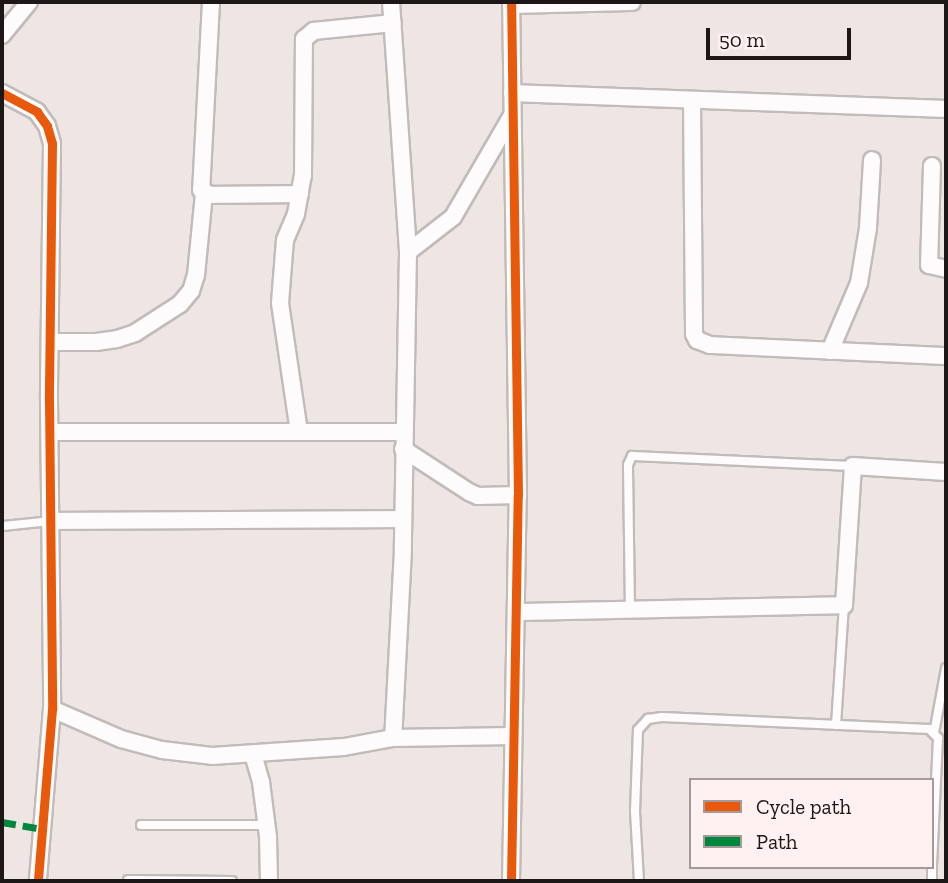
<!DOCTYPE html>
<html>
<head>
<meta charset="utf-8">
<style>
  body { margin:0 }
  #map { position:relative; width:948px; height:883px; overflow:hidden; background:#efe6e4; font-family:"Zilla Slab",serif }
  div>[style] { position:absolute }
  .roads { filter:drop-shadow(2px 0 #c1bbba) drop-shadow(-2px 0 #c1bbba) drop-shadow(0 2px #c1bbba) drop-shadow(0 -2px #c1bbba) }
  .lane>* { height:8px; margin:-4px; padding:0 4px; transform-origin:4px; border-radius:4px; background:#fdfbfb }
  .street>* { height:16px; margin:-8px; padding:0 8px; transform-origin:8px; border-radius:8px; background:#fdfbfb }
  .quiet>* { height:7px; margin-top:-3.5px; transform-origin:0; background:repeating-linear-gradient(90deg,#00873e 0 14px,transparent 0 21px) }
  .cycleway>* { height:9px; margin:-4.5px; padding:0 4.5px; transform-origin:4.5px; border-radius:4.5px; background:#e8590c }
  span { translate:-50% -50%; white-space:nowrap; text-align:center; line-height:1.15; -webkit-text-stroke:6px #fef1ef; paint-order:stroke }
  .frame { position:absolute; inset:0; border:4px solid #1d1817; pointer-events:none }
  .legend { position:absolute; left:689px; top:778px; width:245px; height:91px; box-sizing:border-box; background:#fef1ef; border:2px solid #a49a99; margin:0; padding:9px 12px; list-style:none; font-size:21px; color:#1d1817 }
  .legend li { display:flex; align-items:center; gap:14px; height:35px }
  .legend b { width:35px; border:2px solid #a49a99 }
  .scale { position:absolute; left:706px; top:28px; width:145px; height:32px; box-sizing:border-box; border:4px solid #1d1817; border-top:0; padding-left:9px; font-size:21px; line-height:24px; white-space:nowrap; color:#1d1817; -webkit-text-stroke:5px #fef1ef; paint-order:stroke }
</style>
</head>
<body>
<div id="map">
  <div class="roads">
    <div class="lane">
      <i style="left:2px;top:526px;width:49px;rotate:-5.8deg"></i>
      <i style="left:630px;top:610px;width:145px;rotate:-90.8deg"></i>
      <i style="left:628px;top:465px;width:10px;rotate:-66deg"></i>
      <i style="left:632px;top:456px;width:221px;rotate:2.6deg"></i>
      <i style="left:836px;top:725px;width:120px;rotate:-86.2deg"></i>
      <i style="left:934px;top:733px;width:66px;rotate:-79.5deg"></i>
      <i style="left:141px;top:825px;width:125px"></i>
      <i style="left:128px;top:880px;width:104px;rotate:0.6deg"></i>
      <i style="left:639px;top:881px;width:70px;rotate:-93.3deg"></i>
      <i style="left:635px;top:811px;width:81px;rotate:-87.9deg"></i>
      <i style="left:638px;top:730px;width:15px;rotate:-48deg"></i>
      <i style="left:648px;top:719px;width:14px;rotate:-8deg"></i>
      <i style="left:662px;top:717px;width:267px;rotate:2.6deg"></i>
      <i style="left:929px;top:729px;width:13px;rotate:45deg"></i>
      <i style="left:938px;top:738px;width:128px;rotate:92.7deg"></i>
      <i style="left:932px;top:881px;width:14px;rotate:-90deg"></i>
    </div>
    <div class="street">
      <i style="left:211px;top:2px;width:188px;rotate:93deg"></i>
      <i style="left:201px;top:190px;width:10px;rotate:29deg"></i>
      <i style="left:210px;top:195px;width:90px;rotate:-0.6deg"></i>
      <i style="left:391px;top:2px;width:251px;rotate:86.1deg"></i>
      <i style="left:408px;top:252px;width:298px;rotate:91deg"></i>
      <i style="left:403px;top:550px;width:188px;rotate:93deg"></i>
      <i style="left:511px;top:5px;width:121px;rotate:-1.4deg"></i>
      <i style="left:2px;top:35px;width:43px;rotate:-50.7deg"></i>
      <i style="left:2px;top:93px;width:40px;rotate:28deg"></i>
      <i style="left:37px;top:112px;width:17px;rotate:54deg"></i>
      <i style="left:47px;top:126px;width:18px;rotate:74deg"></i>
      <i style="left:52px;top:143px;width:257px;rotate:90.7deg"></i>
      <i style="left:49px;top:400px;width:309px;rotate:89.4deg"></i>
      <i style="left:52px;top:709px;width:173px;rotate:94.7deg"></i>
      <i style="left:512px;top:93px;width:434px;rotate:2.1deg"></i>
      <i style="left:692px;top:102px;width:232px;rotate:89.5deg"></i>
      <i style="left:694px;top:334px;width:7px;rotate:63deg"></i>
      <i style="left:697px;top:340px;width:14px;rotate:21deg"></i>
      <i style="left:710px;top:345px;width:236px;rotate:2.7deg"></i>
      <i style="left:932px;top:166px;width:99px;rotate:91.7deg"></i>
      <i style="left:929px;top:265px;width:17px;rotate:13deg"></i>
      <i style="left:408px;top:252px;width:57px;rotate:-37.9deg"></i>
      <i style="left:453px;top:217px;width:116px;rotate:-59.9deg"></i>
      <i style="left:50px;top:342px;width:46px"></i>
      <i style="left:96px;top:342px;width:21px;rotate:-8deg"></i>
      <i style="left:117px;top:339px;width:19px;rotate:-18deg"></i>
      <i style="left:135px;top:333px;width:54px;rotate:-32.8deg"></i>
      <i style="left:180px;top:304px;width:17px;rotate:-50deg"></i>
      <i style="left:191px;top:291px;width:17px;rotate:-73deg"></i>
      <i style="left:196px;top:275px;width:81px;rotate:-84.4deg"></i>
      <i style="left:830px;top:351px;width:74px;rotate:-66.9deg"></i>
      <i style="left:859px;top:283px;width:56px;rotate:-80.7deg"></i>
      <i style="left:868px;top:228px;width:68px;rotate:-86.6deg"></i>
      <i style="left:50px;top:432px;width:353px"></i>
      <i style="left:299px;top:432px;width:130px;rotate:-98.4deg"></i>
      <i style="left:280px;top:303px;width:63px;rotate:-85.5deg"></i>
      <i style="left:285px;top:240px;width:28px;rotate:-67deg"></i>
      <i style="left:296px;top:214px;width:39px;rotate:-80deg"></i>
      <i style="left:303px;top:176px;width:137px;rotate:-89.6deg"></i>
      <i style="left:304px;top:39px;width:13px;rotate:-39deg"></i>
      <i style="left:314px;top:31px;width:79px;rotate:-5.8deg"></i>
      <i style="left:403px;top:449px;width:79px;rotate:33.1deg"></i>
      <i style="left:469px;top:492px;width:10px;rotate:24deg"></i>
      <i style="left:478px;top:496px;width:40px;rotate:-1.4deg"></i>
      <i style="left:51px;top:521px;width:352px;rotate:-0.3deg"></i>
      <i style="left:517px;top:612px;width:327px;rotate:-1.2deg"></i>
      <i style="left:844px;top:605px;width:139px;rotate:-86.3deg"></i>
      <i style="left:853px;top:466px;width:93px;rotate:3.7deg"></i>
      <i style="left:52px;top:709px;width:75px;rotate:23.5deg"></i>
      <i style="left:121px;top:739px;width:42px;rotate:15deg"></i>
      <i style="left:162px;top:750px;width:50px;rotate:6.8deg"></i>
      <i style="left:212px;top:756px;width:132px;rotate:-3.9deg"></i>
      <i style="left:344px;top:747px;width:50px;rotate:-10.4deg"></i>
      <i style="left:393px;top:738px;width:120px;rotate:-1deg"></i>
      <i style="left:253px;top:754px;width:29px;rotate:74deg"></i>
      <i style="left:261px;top:782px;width:55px;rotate:82.7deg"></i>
      <i style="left:268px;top:837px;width:44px;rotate:88.7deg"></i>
      <i style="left:511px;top:881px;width:386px;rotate:-89deg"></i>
      <i style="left:518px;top:495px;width:493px;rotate:-90.8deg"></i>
    </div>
  </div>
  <div class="quiet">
    <i style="left:2px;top:822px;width:42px;rotate:9.7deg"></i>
  </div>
  <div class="cycleway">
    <i style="left:2px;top:93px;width:40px;rotate:28deg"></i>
    <i style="left:37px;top:112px;width:17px;rotate:54deg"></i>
    <i style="left:47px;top:126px;width:18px;rotate:74deg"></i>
    <i style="left:52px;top:143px;width:257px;rotate:90.7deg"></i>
    <i style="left:49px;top:400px;width:309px;rotate:89.4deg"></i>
    <i style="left:52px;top:709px;width:173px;rotate:94.7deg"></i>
    <i style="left:511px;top:881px;width:386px;rotate:-89deg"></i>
    <i style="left:518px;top:495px;width:493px;rotate:-90.8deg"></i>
  </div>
  <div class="frame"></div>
  <ul class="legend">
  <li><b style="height:9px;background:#e8590c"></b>Cycle path</li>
  <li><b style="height:9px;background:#00873e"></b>Path</li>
  </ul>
  <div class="scale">50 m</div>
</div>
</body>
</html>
